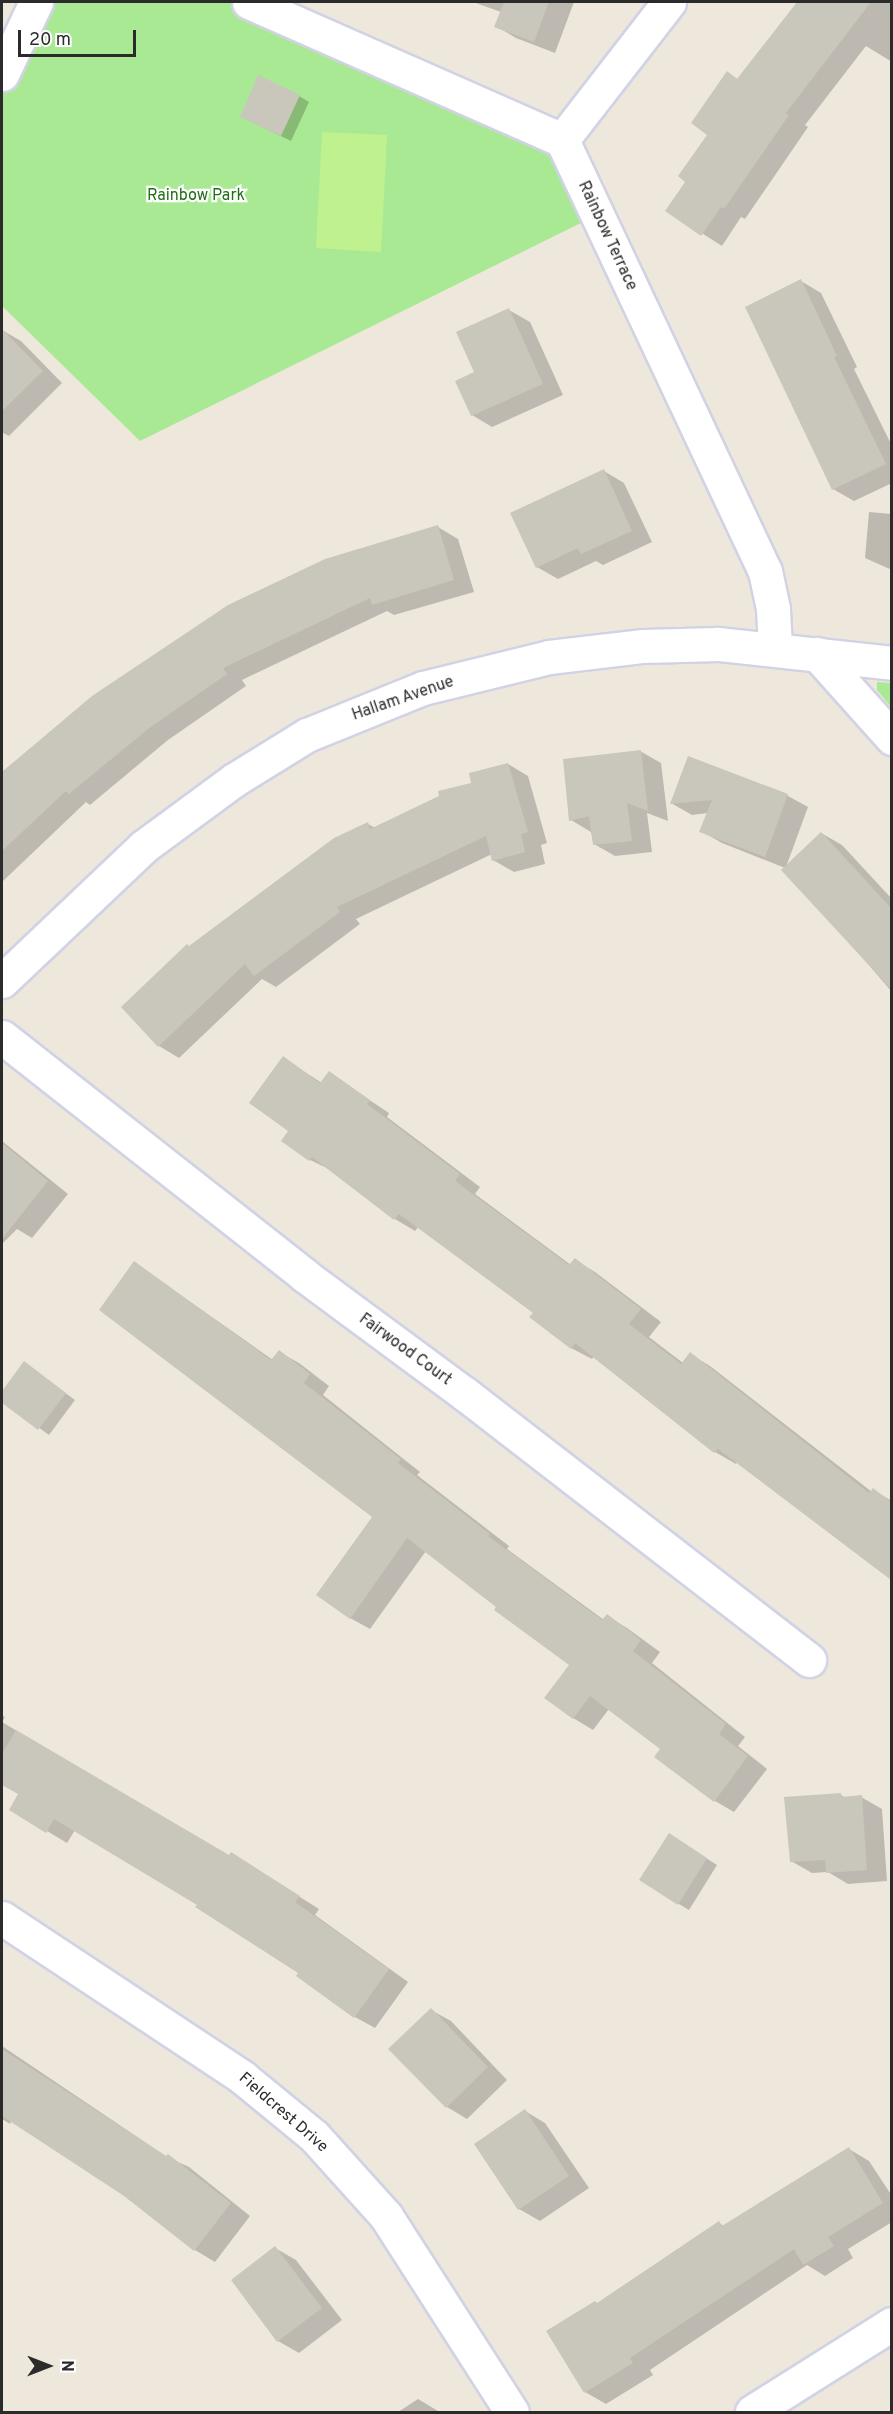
<!DOCTYPE html>
<html>
<head>
<meta charset="utf-8">
<style>
  body { margin:0 }
  #map { position:relative; width:893px; height:2414px; overflow:hidden; background:#eee8dc; font-family:Overpass,sans-serif }
  div>[style] { position:absolute }
  .green>* { inset:0; background:#aae994 }
  .pitch>* { inset:0; background:#bff18f }
  .shadow>* { inset:0; background:#0003 }
  .building>* { inset:0; background:#c9c6bb }
  .roads { filter:drop-shadow(2px 0 #d1d3e5) drop-shadow(-2px 0 #d1d3e5) drop-shadow(0 2px #d1d3e5) drop-shadow(0 -2px #d1d3e5) }
  .minor>* { height:33px; margin:-16.5px; padding:0 16.5px; transform-origin:16.5px; border-radius:16.5px; background:#fff }
  .secondary>* { height:33px; margin:-16.5px; padding:0 16.5px; transform-origin:16.5px; border-radius:16.5px; background:#fff }
  span { translate:-50% -50%; white-space:nowrap; text-align:center; line-height:1.15; -webkit-text-stroke:4.5px #fff; paint-order:stroke }
  .park-label { font-size:16px; color:#1f6f14 }
  .street-label { font-size:16px; color:#2b2b2b }
  .frame { position:absolute; inset:0; border:3px solid #2b2b2b; pointer-events:none }
  .north { position:absolute; left:18px; top:2336px; width:60px; height:60px; -webkit-text-stroke:4px #fff; paint-order:stroke; rotate:90deg; font-size:16px; font-weight:700; line-height:24px; text-align:center; color:#2b2b2b }
  .north::after { content:''; display:block; margin:auto; width:21px; height:27px; background:#2b2b2b; clip-path:polygon(50% 0,100% 100%,50% 72%,0 100%) }
  .scale { position:absolute; left:18px; top:30px; width:118px; height:27px; box-sizing:border-box; border:3px solid #2b2b2b; border-top:0; padding-left:8px; font-size:18px; line-height:21px; white-space:nowrap; color:#2b2b2b; -webkit-text-stroke:4px #fff; paint-order:stroke }
</style>
</head>
<body>
<div id="map">
  <div class="green">
    <i style="clip-path:polygon(36px 2px,249px 2px,562px 140px,597px 215px,140px 441px,2px 306px,2px 74px)"></i>
    <i style="clip-path:polygon(877px 682px,891px 683px,891px 707px,877px 690px)"></i>
  </div>
  <div class="pitch">
    <i style="clip-path:polygon(322px 132px,387px 135px,381px 252px,316px 248px)"></i>
  </div>
  <div class="shadow">
    <i style="clip-path:polygon(473px 2px,574px 2px,555px 53px,516px 38px,496px 26px,501px 12px)"></i>
    <i style="clip-path:polygon(806px 2px,892px 2px,892px 62px,866px 46px,805px 125px,808px 127px,745px 219px,741px 217px,722px 246px,667px 211px,687px 181px,709px 134px,727px 73px,739px 80px)"></i>
    <i style="clip-path:polygon(299px 96px,309px 102px,291px 141px,252px 122px)"></i>
    <i style="clip-path:polygon(801px 281px,821px 293px,857px 367px,854px 369px,892px 446px,892px 483px,854px 501px,833px 489px)"></i>
    <i style="clip-path:polygon(509px 310px,530px 322px,563px 395px,492px 427px,472px 415px,476px 373px)"></i>
    <i style="clip-path:polygon(2px 330px,21px 341px,62px 383px,9px 436px,3px 433px,2px 435px)"></i>
    <i style="clip-path:polygon(604px 471px,624px 483px,652px 542px,603px 565px,596px 561px,558px 579px,537px 567px)"></i>
    <i style="clip-path:polygon(869px 512px,892px 514px,892px 570px,865px 558px)"></i>
    <i style="clip-path:polygon(438px 527px,458px 539px,474px 592px,394px 615px,387px 611px,242px 680px,246px 686px,168px 740px,90px 805px,86px 802px,2px 882px,2px 772px,93px 697px)"></i>
    <i style="clip-path:polygon(640px 751px,661px 763px,668px 821px,647px 813px,652px 852px,615px 856px,594px 844px,591px 832px,571px 820px)"></i>
    <i style="clip-path:polygon(689px 757px,788px 796px,808px 807px,786px 867px,821px 833px,842px 845px,892px 899px,892px 992px,785px 868px,722px 843px,701px 831px,708px 813px,692px 815px,671px 803px)"></i>
    <i style="clip-path:polygon(508px 764px,528px 776px,547px 843px,541px 845px,545px 864px,514px 872px,493px 860px,492px 854px,356px 919px,360px 924px,276px 987px,262px 979px,179px 1058px,159px 1046px,190px 947px,368px 824px,375px 828px,473px 784px)"></i>
    <i style="clip-path:polygon(283px 1058px,322px 1083px,329px 1073px,389px 1113px,387px 1117px,480px 1187px,475px 1194px,571px 1265px,575px 1260px,595px 1272px,661px 1322px,649px 1337px,683px 1363px,690px 1354px,710px 1366px,872px 1492px,873px 1490px,892px 1501px,892px 1578px,737px 1461px,736px 1464px,715px 1452px,594px 1356px,592px 1359px,571px 1348px,535px 1313px,419px 1226px,415px 1231px,395px 1219px,331px 1170px,310px 1160px,290px 1130px)"></i>
    <i style="clip-path:polygon(2px 1141px,68px 1194px,32px 1238px,17px 1229px,2px 1244px)"></i>
    <i style="clip-path:polygon(135px 1263px,273px 1360px,279px 1352px,299px 1363px,329px 1386px,323px 1395px,420px 1472px,417px 1475px,509px 1546px,507px 1549px,604px 1620px,607px 1616px,627px 1628px,660px 1652px,652px 1663px,745px 1737px,738px 1746px,767px 1769px,734px 1812px,715px 1801px,662px 1749px,609px 1709px,593px 1730px,573px 1718px,571px 1664px,426px 1551px,370px 1629px,350px 1618px,374px 1517px)"></i>
    <i style="clip-path:polygon(24px 1363px,75px 1400px,49px 1435px,2px 1401px,2px 1393px)"></i>
    <i style="clip-path:polygon(2px 1715px,5px 1717px,2px 1722px,229px 1857px,251px 1866px,319px 1909px,315px 1915px,408px 1982px,375px 2028px,355px 2017px,300px 1973px,199px 1904px,75px 1830px,67px 1843px,47px 1831px,20px 1794px,2px 1783px)"></i>
    <i style="clip-path:polygon(841px 1795px,846px 1798px,861px 1797px,882px 1809px,887px 1881px,848px 1884px,828px 1872px,812px 1873px,791px 1861px)"></i>
    <i style="clip-path:polygon(679px 1841px,717px 1865px,689px 1910px,679px 1904px)"></i>
    <i style="clip-path:polygon(431px 2010px,451px 2021px,507px 2080px,467px 2119px,447px 2107px)"></i>
    <i style="clip-path:polygon(2px 2046px,167px 2157px,189px 2167px,250px 2216px,215px 2262px,195px 2250px,125px 2195px,11px 2121px,10px 2124px,2px 2119px)"></i>
    <i style="clip-path:polygon(525px 2111px,545px 2123px,589px 2188px,540px 2221px,519px 2209px,476px 2144px)"></i>
    <i style="clip-path:polygon(849px 2149px,869px 2161px,892px 2196px,892px 2222px,848px 2249px,853px 2258px,825px 2276px,807px 2265px,650px 2370px,653px 2375px,606px 2404px,585px 2392px,548px 2331px,598px 2304px,719px 2223px,724px 2226px)"></i>
    <i style="clip-path:polygon(275px 2248px,296px 2260px,342px 2320px,299px 2353px,278px 2341px)"></i>
    <i style="clip-path:polygon(418px 2399px,438px 2411px,439px 2412px,398px 2412px)"></i>
  </div>
  <div class="building">
    <i style="clip-path:polygon(504px 2px,549px 2px,534px 42px,494px 27px)"></i>
    <i style="clip-path:polygon(797px 2px,871px 2px,786px 113px,789px 115px,724px 209px,721px 207px,701px 236px,665px 211px,685px 182px,678px 176px,707px 135px,691px 123px,727px 71px,737px 79px)"></i>
    <i style="clip-path:polygon(258px 75px,300px 95px,281px 136px,240px 117px)"></i>
    <i style="clip-path:polygon(801px 279px,837px 356px,834px 357px,886px 464px,832px 490px,745px 307px)"></i>
    <i style="clip-path:polygon(509px 308px,543px 384px,471px 416px,455px 381px,474px 372px,456px 332px)"></i>
    <i style="clip-path:polygon(2px 329px,43px 371px,2px 411px)"></i>
    <i style="clip-path:polygon(604px 469px,632px 531px,581px 554px,578px 548px,536px 568px,510px 513px)"></i>
    <i style="clip-path:polygon(438px 525px,454px 580px,372px 605px,370px 598px,223px 668px,227px 674px,148px 729px,69px 794px,66px 791px,2px 851px,2px 772px,92px 696px,228px 605px,325px 559px)"></i>
    <i style="clip-path:polygon(641px 750px,648px 811px,627px 803px,632px 841px,593px 845px,589px 816px,569px 821px,563px 759px)"></i>
    <i style="clip-path:polygon(688px 756px,788px 794px,765px 857px,699px 832px,712px 800px,670px 804px)"></i>
    <i style="clip-path:polygon(508px 763px,528px 832px,521px 834px,525px 852px,492px 861px,486px 836px,337px 907px,340px 912px,254px 976px,245px 964px,158px 1047px,121px 1007px,187px 944px,189px 946px,334px 838px,368px 822px,370px 829px,439px 796px,438px 791px,471px 783px,469px 773px)"></i>
    <i style="clip-path:polygon(821px 832px,891px 908px,891px 989px,781px 870px)"></i>
    <i style="clip-path:polygon(283px 1056px,320px 1083px,329px 1071px,370px 1100px,367px 1104px,460px 1174px,455px 1181px,569px 1265px,575px 1258px,641px 1309px,629px 1324px,681px 1364px,690px 1352px,869px 1493px,873px 1488px,891px 1502px,891px 1580px,718px 1449px,714px 1453px,575px 1343px,571px 1349px,529px 1317px,533px 1313px,399px 1214px,394px 1220px,312px 1157px,309px 1161px,281px 1141px,288px 1131px,249px 1103px)"></i>
    <i style="clip-path:polygon(2px 1143px,48px 1181px,2px 1239px)"></i>
    <i style="clip-path:polygon(134px 1261px,271px 1360px,279px 1350px,310px 1374px,304px 1383px,401px 1459px,398px 1463px,490px 1534px,488px 1536px,602px 1620px,607px 1614px,641px 1640px,633px 1651px,726px 1724px,719px 1734px,748px 1756px,714px 1802px,654px 1757px,660px 1749px,590px 1696px,573px 1719px,544px 1698px,569px 1665px,494px 1610px,496px 1607px,407px 1538px,350px 1619px,316px 1595px,372px 1517px,99px 1310px)"></i>
    <i style="clip-path:polygon(24px 1361px,66px 1393px,38px 1430px,2px 1403px,2px 1391px)"></i>
    <i style="clip-path:polygon(16px 1730px,229px 1855px,231px 1852px,300px 1896px,295px 1902px,389px 1969px,354px 2018px,296px 1976px,298px 1973px,195px 1907px,197px 1905px,54px 1819px,46px 1833px,9px 1810px,18px 1794px,2px 1785px,2px 1754px)"></i>
    <i style="clip-path:polygon(841px 1793px,841px 1797px,862px 1795px,867px 1870px,826px 1873px,825px 1860px,790px 1862px,784px 1797px)"></i>
    <i style="clip-path:polygon(669px 1833px,707px 1858px,678px 1905px,639px 1880px)"></i>
    <i style="clip-path:polygon(431px 2008px,488px 2067px,446px 2108px,388px 2049px)"></i>
    <i style="clip-path:polygon(2px 2049px,166px 2156px,168px 2154px,231px 2203px,194px 2251px,124px 2196px,2px 2116px)"></i>
    <i style="clip-path:polygon(525px 2109px,569px 2176px,518px 2210px,474px 2144px)"></i>
    <i style="clip-path:polygon(849px 2147px,883px 2203px,828px 2237px,834px 2246px,803px 2265px,794px 2249px,630px 2358px,633px 2363px,584px 2393px,546px 2331px,595px 2301px,597px 2303px,719px 2221px,722px 2226px)"></i>
    <i style="clip-path:polygon(275px 2246px,322px 2308px,277px 2342px,231px 2280px)"></i>
  </div>
  <div class="roads">
    <div class="minor">
      <i style="left:249px;top:2px;width:342px;rotate:23.8deg"></i>
      <i style="left:562px;top:140px;width:476px;rotate:64.8deg"></i>
      <i style="left:765px;top:571px;width:39px;rotate:78deg"></i>
      <i style="left:773px;top:609px;width:39px;rotate:87deg"></i>
      <i style="left:562px;top:140px;width:175px;rotate:-52.2deg"></i>
      <i style="left:817px;top:654px;width:113px;rotate:48.2deg"></i>
      <i style="left:2px;top:981px;width:195px;rotate:-43.5deg"></i>
      <i style="left:143px;top:847px;width:113px;rotate:-36.4deg"></i>
      <i style="left:234px;top:780px;width:86px;rotate:-31.7deg"></i>
      <i style="left:307px;top:735px;width:125px;rotate:-22.1deg"></i>
      <i style="left:423px;top:688px;width:130px;rotate:-13.8deg"></i>
      <i style="left:549px;top:657px;width:95px;rotate:-6.7deg"></i>
      <i style="left:643px;top:646px;width:75px;rotate:-1.5deg"></i>
      <i style="left:718px;top:644px;width:175px;rotate:6.2deg"></i>
      <i style="left:2px;top:1037px;width:385px;rotate:38.2deg"></i>
      <i style="left:304px;top:1275px;width:200px;rotate:36.5deg"></i>
      <i style="left:465px;top:1394px;width:435px;rotate:37.7deg"></i>
      <i style="left:2px;top:1918px;width:288px;rotate:33.5deg"></i>
      <i style="left:242px;top:2077px;width:93px;rotate:39.3deg"></i>
      <i style="left:314px;top:2136px;width:108px;rotate:48deg"></i>
      <i style="left:386px;top:2216px;width:233px;rotate:57.3deg"></i>
      <i style="left:752px;top:2412px;width:165px;rotate:-32.2deg"></i>
    </div>
    <div class="secondary">
      <i style="left:2px;top:74px;width:80px;rotate:-64.7deg"></i>
    </div>
  </div>
  <div class="park-label">
    <span style="left:196px;top:196px">Rainbow Park</span>
  </div>
  <div class="street-label">
    <span style="left:607px;top:236px;rotate:65deg">Rainbow Terrace</span>
    <span style="left:403px;top:699px;rotate:-19deg">Hallam Avenue</span>
    <span style="left:405px;top:1350px;rotate:36deg">Fairwood Court</span>
    <span style="left:283px;top:2113px;rotate:41deg">Fieldcrest Drive</span>
  </div>
  <div class="frame"></div>
  <div class="north">N</div>
  <div class="scale">20 m</div>
</div>
</body>
</html>
